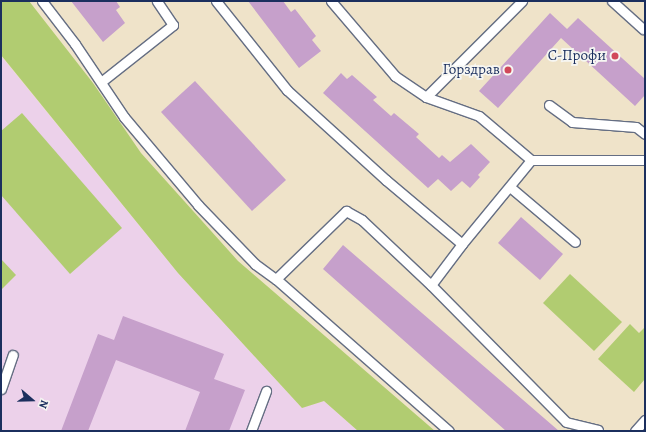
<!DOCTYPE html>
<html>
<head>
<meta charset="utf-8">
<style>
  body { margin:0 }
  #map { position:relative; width:646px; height:432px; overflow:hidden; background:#efe3c9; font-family:Alegreya,serif }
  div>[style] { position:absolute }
  .built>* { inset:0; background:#ecd1ea }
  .green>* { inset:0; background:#b1cc71 }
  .building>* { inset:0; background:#c6a0cb }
  .roads { filter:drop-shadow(1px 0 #656e83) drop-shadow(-1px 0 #656e83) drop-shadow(0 1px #656e83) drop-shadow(0 -1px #656e83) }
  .lane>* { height:9px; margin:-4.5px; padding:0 4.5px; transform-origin:4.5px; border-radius:4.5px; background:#fff }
  .dots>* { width:11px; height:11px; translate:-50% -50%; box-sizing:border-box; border:2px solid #f6f6f2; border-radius:50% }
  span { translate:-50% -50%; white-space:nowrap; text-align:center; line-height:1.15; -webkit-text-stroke:3.5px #f6f6f2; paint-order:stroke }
  .poi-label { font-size:15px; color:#1b2f5e }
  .right { translate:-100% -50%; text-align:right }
  .frame { position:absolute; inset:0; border:2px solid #1b2f5e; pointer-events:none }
  .north { position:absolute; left:12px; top:380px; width:40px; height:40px; -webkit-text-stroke:3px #f6f6f2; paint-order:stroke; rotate:110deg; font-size:11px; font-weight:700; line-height:16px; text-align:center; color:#1b2f5e }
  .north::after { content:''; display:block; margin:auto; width:14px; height:18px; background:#1b2f5e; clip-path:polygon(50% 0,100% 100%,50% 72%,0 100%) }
</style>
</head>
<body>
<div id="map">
  <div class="built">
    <i style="clip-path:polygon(1px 57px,2px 57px,178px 273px,302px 408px,324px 401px,358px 431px,1px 431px)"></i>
  </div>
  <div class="green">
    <i style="clip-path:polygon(1px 1px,29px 1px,93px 83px,141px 153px,238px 261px,435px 431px,358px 431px,324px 401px,302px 408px,178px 273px,1px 55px)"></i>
    <i style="clip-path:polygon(22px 113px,122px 228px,70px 274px,1px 195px,1px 131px)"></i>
    <i style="clip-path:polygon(1px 259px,16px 275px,1px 290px)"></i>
    <i style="clip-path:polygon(570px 274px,622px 322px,594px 351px,543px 303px)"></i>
    <i style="clip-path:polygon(630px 324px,639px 333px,645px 327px,645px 379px,634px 392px,598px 359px)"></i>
  </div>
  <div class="building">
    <i style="clip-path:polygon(71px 1px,116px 1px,120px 7px,116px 10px,125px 23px,103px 42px)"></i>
    <i style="clip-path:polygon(248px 1px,283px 1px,291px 12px,295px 9px,316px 36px,312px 40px,321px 51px,299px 68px)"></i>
    <i style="clip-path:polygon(550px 13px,567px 29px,578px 18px,645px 79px,645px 95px,635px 106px,561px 38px,498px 108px,479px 91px)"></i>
    <i style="clip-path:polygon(341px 73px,347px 79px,352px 75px,377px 97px,373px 100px,391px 116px,394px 113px,419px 134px,416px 137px,439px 158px,442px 155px,450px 162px,471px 144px,490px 162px,478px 175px,480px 177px,470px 188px,462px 181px,451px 191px,438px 179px,428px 188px,323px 93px)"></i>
    <i style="clip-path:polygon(195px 81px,286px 180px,252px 211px,161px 112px)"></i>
    <i style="clip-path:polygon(521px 217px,563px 254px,540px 280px,498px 243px)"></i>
    <i style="clip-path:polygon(343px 245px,365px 264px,559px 431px,506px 431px,323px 269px)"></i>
    <i style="clip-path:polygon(123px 316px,224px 354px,214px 379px,245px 390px,229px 431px,185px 431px,200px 392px,116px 360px,88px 431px,61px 431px,98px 334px,114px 340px)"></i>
  </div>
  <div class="roads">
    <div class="lane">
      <i style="left:42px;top:1px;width:54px;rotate:52.5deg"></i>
      <i style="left:75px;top:44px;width:88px;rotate:56.1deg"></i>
      <i style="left:124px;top:117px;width:115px;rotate:49.9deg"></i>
      <i style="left:198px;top:205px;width:82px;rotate:46deg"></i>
      <i style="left:255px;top:264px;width:26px;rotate:36deg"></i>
      <i style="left:276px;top:279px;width:230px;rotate:41.3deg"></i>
      <i style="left:216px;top:1px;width:114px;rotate:51.4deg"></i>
      <i style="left:287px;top:90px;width:134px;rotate:42.3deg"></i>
      <i style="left:386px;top:180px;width:99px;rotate:40.1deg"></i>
      <i style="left:331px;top:1px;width:99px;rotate:49.5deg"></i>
      <i style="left:395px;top:76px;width:37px;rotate:34deg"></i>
      <i style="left:426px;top:97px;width:56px;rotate:19.7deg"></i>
      <i style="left:479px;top:116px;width:68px;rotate:40.2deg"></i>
      <i style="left:531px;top:160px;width:109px;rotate:129.4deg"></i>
      <i style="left:462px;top:244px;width:51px;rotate:127.1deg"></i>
      <i style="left:612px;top:1px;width:42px;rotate:42.1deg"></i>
      <i style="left:101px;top:82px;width:92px;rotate:-38.4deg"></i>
      <i style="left:173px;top:25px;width:29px;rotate:-124deg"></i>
      <i style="left:426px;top:97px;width:136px;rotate:-45deg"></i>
      <i style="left:549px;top:105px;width:29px;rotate:36deg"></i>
      <i style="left:572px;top:122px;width:64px;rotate:4.5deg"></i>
      <i style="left:636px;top:127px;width:11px;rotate:38deg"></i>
      <i style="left:531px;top:160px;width:114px"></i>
      <i style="left:510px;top:187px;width:85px;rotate:40.2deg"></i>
      <i style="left:276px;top:279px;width:98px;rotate:-44.2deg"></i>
      <i style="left:346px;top:211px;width:18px;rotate:29deg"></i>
      <i style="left:362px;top:220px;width:95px;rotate:43.3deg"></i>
      <i style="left:431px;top:285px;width:192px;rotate:45.4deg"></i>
      <i style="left:566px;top:422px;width:33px;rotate:14deg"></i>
      <i style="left:1px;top:389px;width:36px;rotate:-71deg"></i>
      <i style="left:251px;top:431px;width:43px;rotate:-69.4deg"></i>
      <i style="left:635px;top:431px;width:15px;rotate:-48deg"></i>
    </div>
  </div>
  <div class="dots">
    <i style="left:615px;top:56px;background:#d1495b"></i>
    <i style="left:508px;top:70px;background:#d1495b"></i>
  </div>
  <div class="poi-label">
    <span class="right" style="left:606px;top:56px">С-Профи</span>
    <span class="right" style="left:500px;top:70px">Горздрав</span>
  </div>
  <div class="frame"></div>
  <div class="north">N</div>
</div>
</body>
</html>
